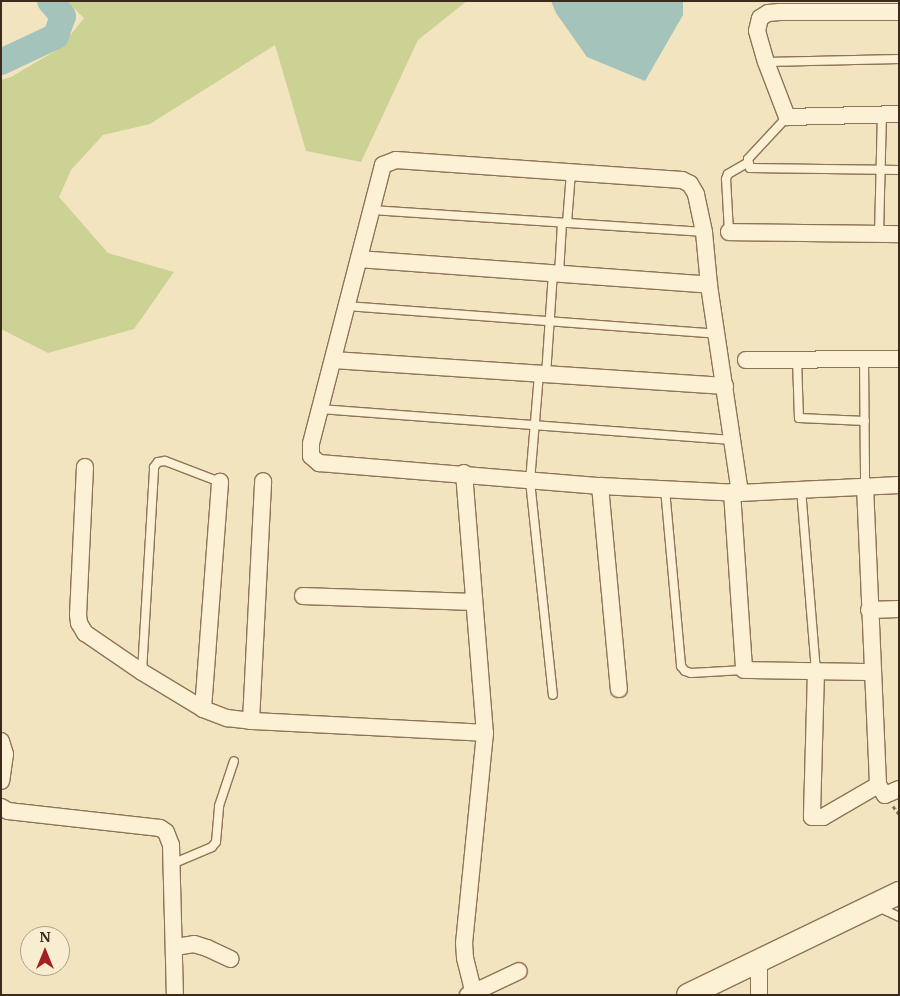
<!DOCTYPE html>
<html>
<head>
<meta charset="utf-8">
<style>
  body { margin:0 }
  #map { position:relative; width:900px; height:996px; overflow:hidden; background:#f3e4c0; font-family:Merriweather,serif }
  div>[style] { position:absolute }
  .green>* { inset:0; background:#cbd293 }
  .water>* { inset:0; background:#a4c4bb }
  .river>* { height:26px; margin:-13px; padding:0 13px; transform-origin:13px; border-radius:13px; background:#a4c4bb }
  .path>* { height:2.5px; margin-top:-1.25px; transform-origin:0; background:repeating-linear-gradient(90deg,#8e7456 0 4px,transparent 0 6.5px) }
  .roads { filter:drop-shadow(1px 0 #8e7456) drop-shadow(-1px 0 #8e7456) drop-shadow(0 1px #8e7456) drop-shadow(0 -1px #8e7456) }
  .lane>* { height:8px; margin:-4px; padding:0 4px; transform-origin:4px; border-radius:4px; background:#fcf0d5 }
  .street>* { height:16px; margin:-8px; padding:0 8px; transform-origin:8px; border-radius:8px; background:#fcf0d5 }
  .secondary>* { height:22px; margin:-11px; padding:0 11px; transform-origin:11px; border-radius:11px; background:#fcf0d5 }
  span { translate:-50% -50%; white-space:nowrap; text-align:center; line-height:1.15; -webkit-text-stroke:4.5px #f9edd1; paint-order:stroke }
  .frame { position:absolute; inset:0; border:2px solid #3c2b1c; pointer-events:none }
  .north { position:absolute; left:20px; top:926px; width:50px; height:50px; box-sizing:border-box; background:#f9edd1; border:1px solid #ad9f89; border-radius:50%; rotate:0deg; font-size:14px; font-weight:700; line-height:20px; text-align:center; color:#3c2b1c }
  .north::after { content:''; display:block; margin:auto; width:18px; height:22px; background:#a41f20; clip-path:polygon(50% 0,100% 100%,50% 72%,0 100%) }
</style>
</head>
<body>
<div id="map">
  <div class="green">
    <i style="clip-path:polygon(66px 1px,467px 1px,418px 40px,361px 162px,306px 151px,275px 45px,150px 124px,103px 135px,71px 170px,59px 197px,108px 253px,174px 272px,134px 329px,48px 353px,1px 329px,1px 80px,11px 77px,60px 48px,84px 18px)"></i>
  </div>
  <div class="water">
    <i style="clip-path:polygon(551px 1px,683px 1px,683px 15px,645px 81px,587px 57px,556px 13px)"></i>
  </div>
  <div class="river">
    <i style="left:1px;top:62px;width:61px;rotate:-25.3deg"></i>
    <i style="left:56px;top:36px;width:21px;rotate:-71deg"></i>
    <i style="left:63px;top:16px;width:20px;rotate:-131deg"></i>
  </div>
  <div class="path">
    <i style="left:893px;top:806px;width:10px;rotate:53deg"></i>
  </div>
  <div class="roads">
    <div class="lane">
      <i style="left:766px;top:62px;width:133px;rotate:-1.3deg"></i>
      <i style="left:787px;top:117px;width:57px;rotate:132.9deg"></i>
      <i style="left:748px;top:159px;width:9px;rotate:77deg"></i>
      <i style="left:750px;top:168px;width:149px;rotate:0.8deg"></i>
      <i style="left:372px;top:210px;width:333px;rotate:3.8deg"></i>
      <i style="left:567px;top:223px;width:51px;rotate:-85.5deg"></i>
      <i style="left:729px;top:232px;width:53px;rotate:-93.2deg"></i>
      <i style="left:726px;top:179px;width:5px;rotate:-68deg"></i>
      <i style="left:728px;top:174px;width:22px;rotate:-30deg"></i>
      <i style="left:879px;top:235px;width:121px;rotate:-88.6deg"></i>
      <i style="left:559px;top:274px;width:51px;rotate:-86.6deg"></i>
      <i style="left:347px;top:306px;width:370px;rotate:4.3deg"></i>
      <i style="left:797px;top:359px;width:59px;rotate:88.1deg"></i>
      <i style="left:799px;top:418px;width:66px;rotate:2.6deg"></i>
      <i style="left:864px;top:359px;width:127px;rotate:89.5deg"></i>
      <i style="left:539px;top:374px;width:107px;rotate:94.8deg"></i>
      <i style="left:530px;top:481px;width:215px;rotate:83.9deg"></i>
      <i style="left:546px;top:375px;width:102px;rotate:-86.1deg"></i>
      <i style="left:320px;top:409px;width:413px;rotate:4.3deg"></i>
      <i style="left:665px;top:489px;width:178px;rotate:84.8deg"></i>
      <i style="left:681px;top:666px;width:6px;rotate:51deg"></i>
      <i style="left:685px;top:671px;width:6px;rotate:18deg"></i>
      <i style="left:691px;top:673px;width:53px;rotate:-3.2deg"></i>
      <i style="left:801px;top:489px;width:183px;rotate:85.3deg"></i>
      <i style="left:142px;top:672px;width:205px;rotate:-86.6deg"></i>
      <i style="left:154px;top:467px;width:6px;rotate:-51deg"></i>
      <i style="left:158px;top:462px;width:7px;rotate:-8deg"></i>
      <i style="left:165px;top:461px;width:59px;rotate:20.9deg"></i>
      <i style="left:172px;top:864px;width:43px;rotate:-23deg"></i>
      <i style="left:212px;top:847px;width:6px;rotate:-51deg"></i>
      <i style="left:216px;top:842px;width:36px;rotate:-85deg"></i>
      <i style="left:219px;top:806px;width:47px;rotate:-71.6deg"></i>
      <i style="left:878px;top:907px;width:23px;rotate:25deg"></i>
    </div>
    <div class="street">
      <i style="left:899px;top:12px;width:119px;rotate:180deg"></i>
      <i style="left:780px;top:12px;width:12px;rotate:175deg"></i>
      <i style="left:768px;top:13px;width:9px;rotate:148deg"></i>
      <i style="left:760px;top:18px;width:13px;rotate:103deg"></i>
      <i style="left:757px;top:31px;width:32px;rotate:74deg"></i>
      <i style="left:766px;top:62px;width:59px;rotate:69.1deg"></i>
      <i style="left:787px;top:117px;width:112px;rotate:-1.5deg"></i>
      <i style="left:729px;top:232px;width:170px;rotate:0.7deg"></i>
      <i style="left:359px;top:259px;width:351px;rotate:4.2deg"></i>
      <i style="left:333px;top:360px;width:393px;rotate:3.8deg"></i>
      <i style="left:746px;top:360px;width:153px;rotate:-0.4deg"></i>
      <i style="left:85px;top:467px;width:147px;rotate:92.7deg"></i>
      <i style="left:78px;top:614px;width:9px;rotate:84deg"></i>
      <i style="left:79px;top:623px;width:12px;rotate:59deg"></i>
      <i style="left:85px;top:633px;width:69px;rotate:34.4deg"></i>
      <i style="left:142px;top:672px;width:71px;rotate:31.2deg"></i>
      <i style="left:203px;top:709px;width:26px;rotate:21deg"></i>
      <i style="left:227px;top:718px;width:24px;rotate:7deg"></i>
      <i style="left:251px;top:721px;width:234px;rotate:2.9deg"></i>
      <i style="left:464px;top:473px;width:261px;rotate:85.4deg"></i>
      <i style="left:485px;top:733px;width:211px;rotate:95.7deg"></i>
      <i style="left:464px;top:943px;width:15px;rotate:86deg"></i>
      <i style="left:465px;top:958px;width:38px;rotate:76deg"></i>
      <i style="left:600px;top:486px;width:204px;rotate:84.7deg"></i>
      <i style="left:865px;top:486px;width:299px;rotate:87.5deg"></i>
      <i style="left:878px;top:785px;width:12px;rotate:55deg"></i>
      <i style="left:885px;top:795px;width:15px;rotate:-23deg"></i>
      <i style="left:732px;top:492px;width:178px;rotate:86.1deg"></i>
      <i style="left:744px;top:670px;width:129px;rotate:0.9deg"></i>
      <i style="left:740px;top:493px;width:210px;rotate:-98.5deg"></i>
      <i style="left:709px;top:285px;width:53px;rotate:-95.4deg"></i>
      <i style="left:704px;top:232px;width:39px;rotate:-102deg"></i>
      <i style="left:696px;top:194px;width:12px;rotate:-121deg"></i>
      <i style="left:690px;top:184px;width:9px;rotate:-153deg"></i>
      <i style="left:682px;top:180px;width:287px;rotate:-176deg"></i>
      <i style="left:396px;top:160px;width:14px;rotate:159deg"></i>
      <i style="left:383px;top:165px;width:288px;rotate:104.5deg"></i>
      <i style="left:311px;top:444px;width:12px;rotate:90deg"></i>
      <i style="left:311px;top:456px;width:11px;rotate:41deg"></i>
      <i style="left:319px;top:463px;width:282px;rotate:4.7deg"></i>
      <i style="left:600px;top:486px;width:140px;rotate:2.9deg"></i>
      <i style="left:740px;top:493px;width:159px;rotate:-2.9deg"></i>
      <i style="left:303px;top:596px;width:170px;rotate:2deg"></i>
      <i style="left:869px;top:610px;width:30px;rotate:-2deg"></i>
      <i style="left:816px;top:671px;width:146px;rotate:91.6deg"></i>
      <i style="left:812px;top:817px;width:11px"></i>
      <i style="left:823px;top:817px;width:64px;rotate:-30.2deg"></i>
      <i style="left:203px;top:709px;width:228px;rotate:-85.7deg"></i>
      <i style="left:251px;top:721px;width:240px;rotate:-87.1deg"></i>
      <i style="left:1px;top:741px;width:14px;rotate:73deg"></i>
      <i style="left:5px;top:754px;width:27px;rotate:98deg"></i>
      <i style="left:1px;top:807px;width:8px;rotate:30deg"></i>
      <i style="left:8px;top:811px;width:153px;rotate:6.4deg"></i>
      <i style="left:160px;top:828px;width:7px;rotate:34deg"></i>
      <i style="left:166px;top:832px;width:14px;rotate:69deg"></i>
      <i style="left:171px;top:845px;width:150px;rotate:88.5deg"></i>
      <i style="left:175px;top:947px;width:19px;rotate:-9deg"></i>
      <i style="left:194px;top:944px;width:14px;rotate:17deg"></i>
      <i style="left:207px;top:948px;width:26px;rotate:25deg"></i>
      <i style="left:759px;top:961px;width:34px;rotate:90deg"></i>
      <i style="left:468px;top:995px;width:56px;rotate:-25.2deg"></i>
    </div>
    <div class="secondary">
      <i style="left:688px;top:995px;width:234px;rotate:-25.8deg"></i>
    </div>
  </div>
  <div class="frame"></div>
  <div class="north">N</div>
</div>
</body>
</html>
